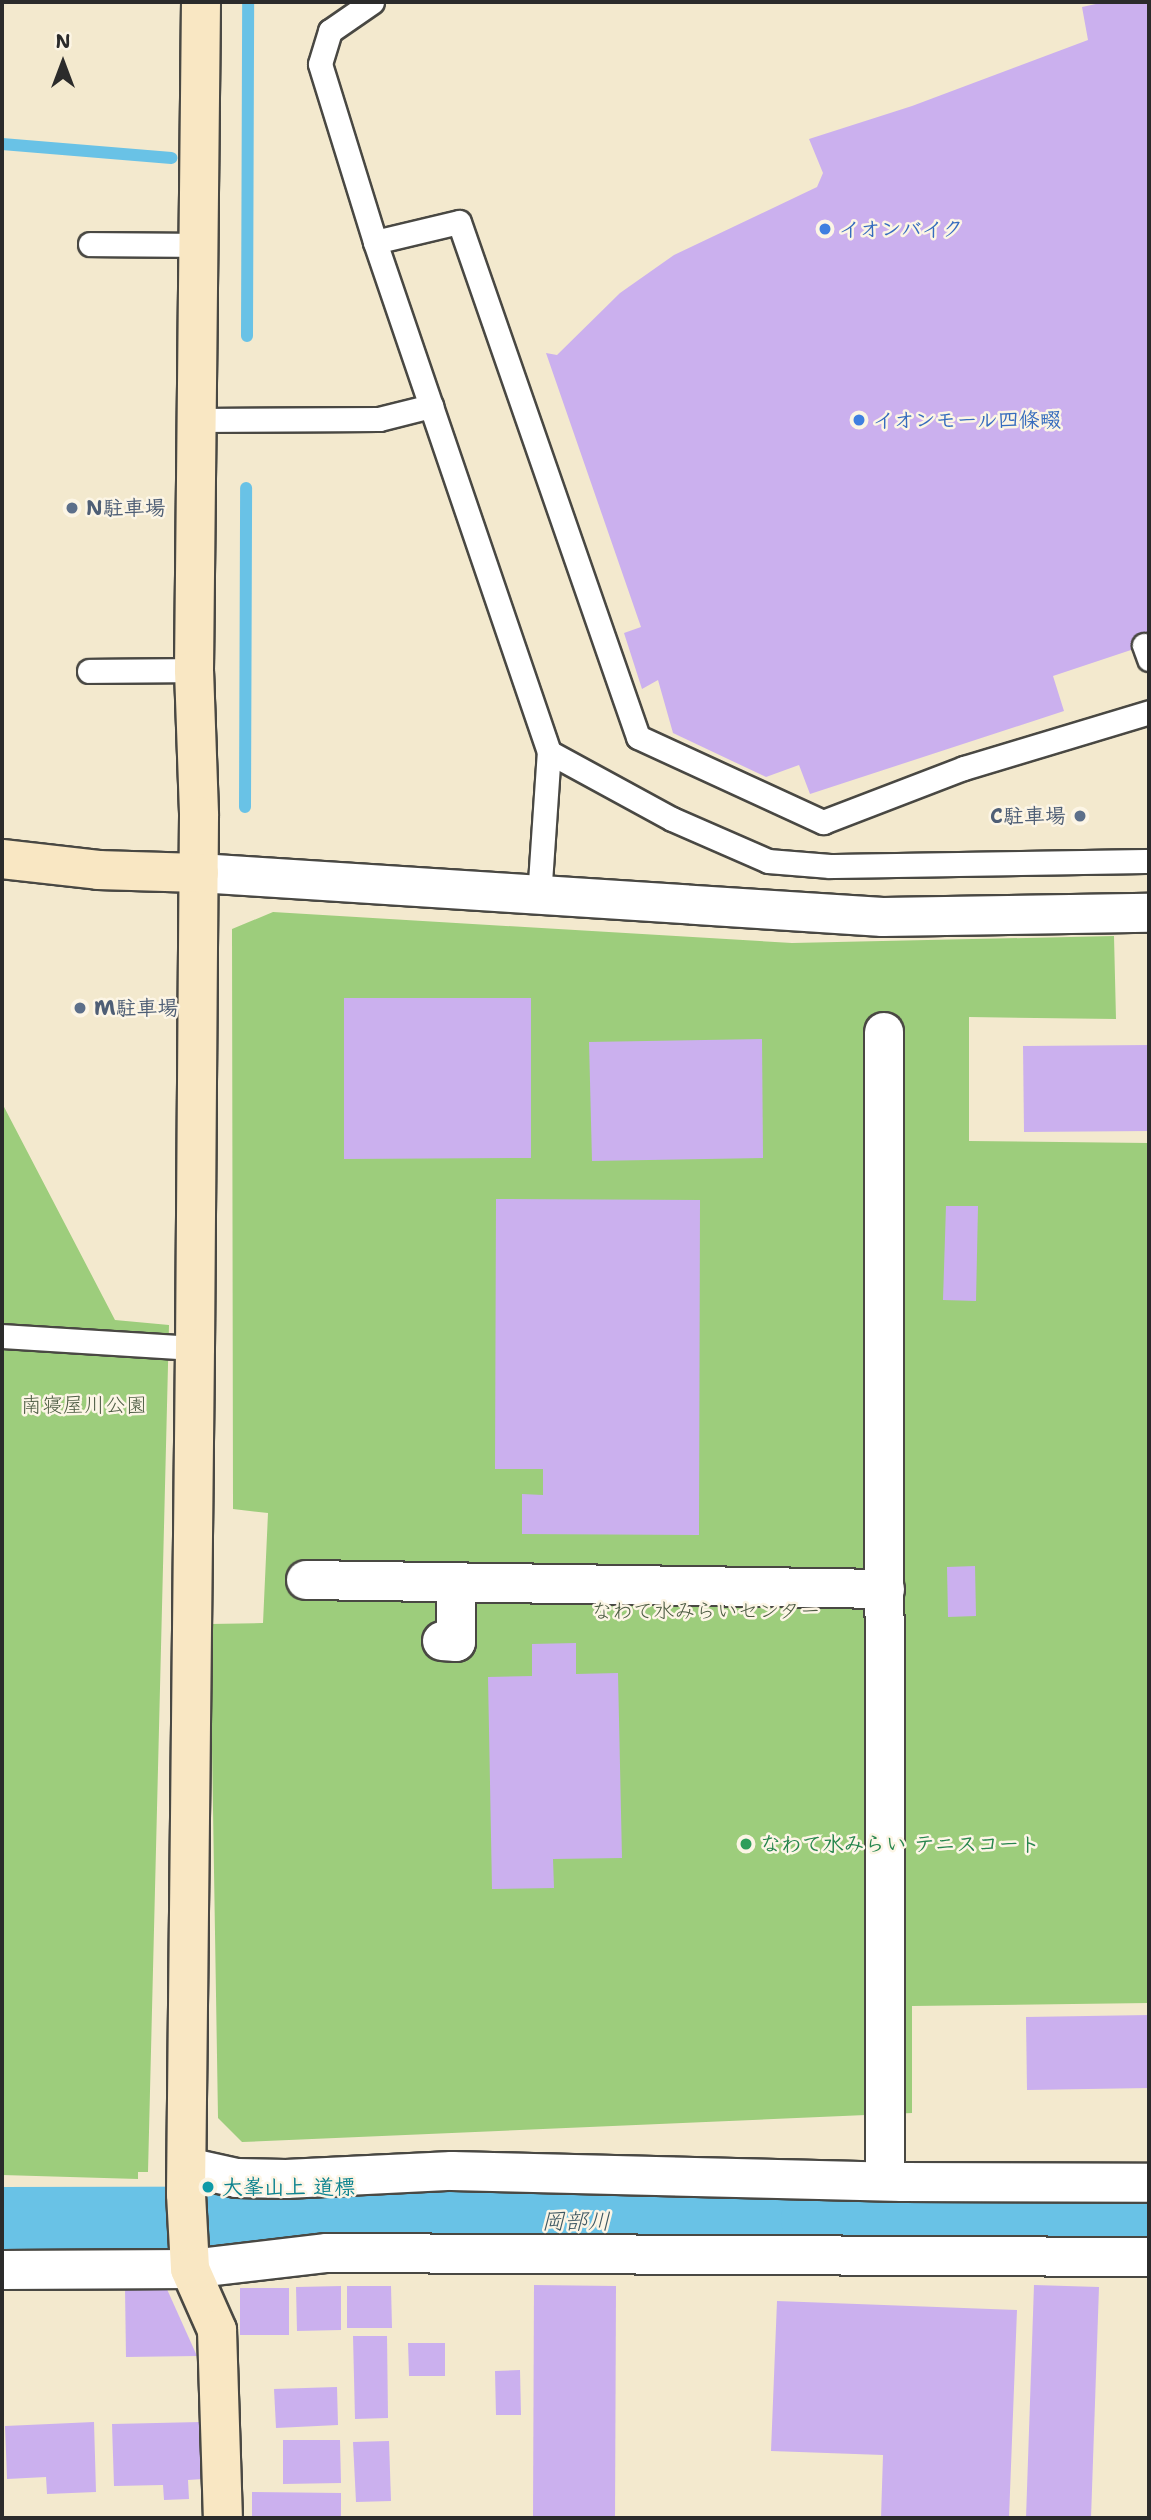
<!DOCTYPE html>
<html>
<head>
<meta charset="utf-8">
<style>
  body { margin:0 }
  #map { position:relative; width:1151px; height:2520px; overflow:hidden; background:#f3e9ce; font-family:"Shantell Sans","Klee One",sans-serif }
  div>[style] { position:absolute }
  .green>* { inset:0; background:#9dcd7c }
  .stream>* { height:12px; margin:-6px; padding:0 6px; transform-origin:6px; border-radius:6px; background:#69c2e6 }
  .river>* { height:70px; margin:-35px; padding:0 35px; transform-origin:35px; border-radius:35px; background:#69c2e6 }
  .building>* { inset:0; background:#cbb0ee }
  .roads { filter:drop-shadow(2px 0 #494843) drop-shadow(-2px 0 #494843) drop-shadow(0 2px #494843) drop-shadow(0 -2px #494843) }
  .lane>* { height:23px; margin:-11.5px; padding:0 11.5px; transform-origin:11.5px; border-radius:11.5px; background:#fff }
  .street>* { height:38px; margin:-19px; padding:0 19px; transform-origin:19px; border-radius:19px; background:#fff }
  .secondary>* { height:38px; margin:-19px; padding:0 19px; transform-origin:19px; border-radius:19px; background:#f9e7c3 }
  .dots>* { width:19px; height:19px; translate:-50% -50%; box-sizing:border-box; border:4px solid #fcf5e5; border-radius:50% }
  span { translate:-50% -50%; white-space:nowrap; text-align:center; line-height:1.15; -webkit-text-stroke:5px #fcf5e5; paint-order:stroke }
  .shop-label { font-size:21px; color:#366cbe; font-weight:700 }
  .left { translate:0 -50%; text-align:left }
  .service-label { font-size:21px; color:#4e5e75; font-weight:700 }
  .right { translate:-100% -50%; text-align:right }
  .park-label { font-size:21px; color:#4d5c43 }
  .leisure-label { font-size:21px; color:#27864d; font-weight:700 }
  .culture-label { font-size:21px; color:#0d838f; font-weight:700 }
  .water-label { font-size:23px; color:#3e5863; font-style:italic }
  .frame { position:absolute; inset:0; border:4px solid #2b2b2b; pointer-events:none }
  .north { position:absolute; left:28px; top:28px; width:70px; height:70px; -webkit-text-stroke:5px #fcf5e5; paint-order:stroke; rotate:0deg; font-size:19px; font-weight:700; line-height:28px; text-align:center; color:#2b2b2b }
  .north::after { content:''; display:block; margin:auto; width:24px; height:32px; background:#2b2b2b; clip-path:polygon(50% 0,100% 100%,50% 72%,0 100%) }
</style>
</head>
<body>
<div id="map">
  <div class="green">
    <i style="clip-path:polygon(273px 912px,792px 943px,1114px 936px,1116px 1019px,969px 1017px,969px 1141px,1149px 1143px,1149px 2003px,912px 2006px,912px 2113px,242px 2142px,218px 2118px,210px 1624px,263px 1623px,268px 1513px,233px 1509px,232px 929px)"></i>
    <i style="clip-path:polygon(2px 1103px,115px 1320px,169px 1325px,148px 2172px,138px 2172px,138px 2179px,2px 2175px)"></i>
  </div>
  <div class="stream">
    <i style="left:2px;top:144px;width:170px;rotate:4.7deg"></i>
    <i style="left:247px;top:336px;width:334px;rotate:-89.8deg"></i>
    <i style="left:245px;top:807px;width:319px;rotate:-89.8deg"></i>
  </div>
  <div class="river">
    <i style="left:2px;top:2222px;width:814px;rotate:-0.14deg"></i>
    <i style="left:816px;top:2220px;width:333px;rotate:0.9deg"></i>
  </div>
  <div class="building">
    <i style="clip-path:polygon(1105px 2px,1149px 2px,1149px 644px,1053px 676px,1064px 711px,810px 794px,799px 765px,766px 777px,673px 733px,658px 680px,642px 689px,624px 633px,641px 627px,546px 353px,557px 355px,620px 293px,674px 255px,817px 187px,823px 173px,809px 139px,912px 106px,1088px 40px,1082px 7px)"></i>
    <i style="clip-path:polygon(344px 998px,531px 998px,531px 1158px,344px 1159px)"></i>
    <i style="clip-path:polygon(762px 1039px,763px 1158px,592px 1161px,589px 1042px)"></i>
    <i style="clip-path:polygon(1149px 1045px,1149px 1131px,1024px 1132px,1023px 1046px)"></i>
    <i style="clip-path:polygon(496px 1199px,700px 1200px,699px 1535px,522px 1534px,522px 1494px,543px 1495px,543px 1469px,495px 1469px)"></i>
    <i style="clip-path:polygon(946px 1206px,978px 1206px,976px 1301px,943px 1300px)"></i>
    <i style="clip-path:polygon(975px 1566px,976px 1616px,948px 1617px,947px 1567px)"></i>
    <i style="clip-path:polygon(576px 1643px,576px 1674px,618px 1673px,622px 1858px,553px 1859px,554px 1888px,492px 1889px,488px 1677px,532px 1676px,532px 1644px)"></i>
    <i style="clip-path:polygon(1149px 2015px,1149px 2088px,1027px 2090px,1026px 2017px)"></i>
    <i style="clip-path:polygon(534px 2285px,616px 2286px,615px 2518px,533px 2518px)"></i>
    <i style="clip-path:polygon(1034px 2285px,1099px 2287px,1091px 2518px,1026px 2518px)"></i>
    <i style="clip-path:polygon(341px 2286px,341px 2330px,297px 2331px,296px 2287px)"></i>
    <i style="clip-path:polygon(347px 2286px,391px 2286px,392px 2328px,347px 2328px)"></i>
    <i style="clip-path:polygon(166px 2287px,197px 2356px,126px 2357px,125px 2288px)"></i>
    <i style="clip-path:polygon(240px 2288px,289px 2288px,289px 2335px,240px 2335px)"></i>
    <i style="clip-path:polygon(777px 2301px,1017px 2310px,1009px 2518px,881px 2518px,883px 2455px,771px 2451px)"></i>
    <i style="clip-path:polygon(353px 2336px,387px 2336px,388px 2418px,355px 2419px)"></i>
    <i style="clip-path:polygon(408px 2343px,445px 2343px,445px 2376px,409px 2376px)"></i>
    <i style="clip-path:polygon(520px 2370px,521px 2415px,496px 2415px,495px 2371px)"></i>
    <i style="clip-path:polygon(337px 2387px,338px 2425px,276px 2428px,274px 2389px)"></i>
    <i style="clip-path:polygon(94px 2422px,96px 2492px,47px 2494px,46px 2477px,7px 2479px,5px 2426px)"></i>
    <i style="clip-path:polygon(201px 2422px,203px 2479px,188px 2480px,189px 2499px,164px 2500px,163px 2485px,114px 2486px,112px 2424px)"></i>
    <i style="clip-path:polygon(283px 2440px,340px 2440px,341px 2483px,283px 2484px)"></i>
    <i style="clip-path:polygon(389px 2441px,391px 2501px,356px 2502px,353px 2442px)"></i>
    <i style="clip-path:polygon(252px 2492px,341px 2493px,341px 2518px,252px 2518px)"></i>
  </div>
  <div class="roads">
    <div class="lane">
      <i style="left:372px;top:2px;width:51px;rotate:145.4deg"></i>
      <i style="left:330px;top:31px;width:34px;rotate:107deg"></i>
      <i style="left:320px;top:64px;width:186px;rotate:72.8deg"></i>
      <i style="left:375px;top:242px;width:86px;rotate:-13.4deg"></i>
      <i style="left:459px;top:222px;width:545px;rotate:70.83deg"></i>
      <i style="left:638px;top:737px;width:204px;rotate:24.7deg"></i>
      <i style="left:823px;top:822px;width:151px;rotate:-21deg"></i>
      <i style="left:964px;top:768px;width:193px;rotate:-16.8deg"></i>
      <i style="left:375px;top:242px;width:539px;rotate:71.16deg"></i>
      <i style="left:549px;top:752px;width:140px;rotate:28.6deg"></i>
      <i style="left:672px;top:819px;width:105px;rotate:23.6deg"></i>
      <i style="left:768px;top:861px;width:62px;rotate:4.6deg"></i>
      <i style="left:830px;top:866px;width:319px;rotate:-0.9deg"></i>
      <i style="left:90px;top:244px;width:107px;rotate:0.5deg"></i>
      <i style="left:195px;top:420px;width:184px;rotate:-0.3deg"></i>
      <i style="left:379px;top:419px;width:54px;rotate:-14deg"></i>
      <i style="left:1144px;top:645px;width:15px;rotate:70deg"></i>
      <i style="left:89px;top:671px;width:105px;rotate:-0.5deg"></i>
      <i style="left:539px;top:897px;width:145px;rotate:-86.1deg"></i>
      <i style="left:2px;top:1336px;width:193px;rotate:3.6deg"></i>
    </div>
    <div class="street">
      <i style="left:199px;top:873px;width:685px;rotate:3.68deg"></i>
      <i style="left:883px;top:917px;width:266px;rotate:-0.9deg"></i>
      <i style="left:884px;top:1032px;width:1149px;rotate:89.95deg"></i>
      <i style="left:306px;top:1580px;width:579px;rotate:0.89deg"></i>
      <i style="left:442px;top:1641px;width:14px;rotate:4deg"></i>
      <i style="left:456px;top:1642px;width:60px;rotate:-90deg"></i>
      <i style="left:187px;top:2167px;width:51px;rotate:12.4deg"></i>
      <i style="left:237px;top:2178px;width:49px;rotate:1.2deg"></i>
      <i style="left:286px;top:2179px;width:166px;rotate:-2.8deg"></i>
      <i style="left:452px;top:2171px;width:450px;rotate:1.4deg"></i>
      <i style="left:902px;top:2182px;width:247px;rotate:0.2deg"></i>
      <i style="left:2px;top:2270px;width:188px;rotate:-0.3deg"></i>
      <i style="left:190px;top:2269px;width:138px;rotate:-6.7deg"></i>
      <i style="left:327px;top:2253px;width:822px;rotate:0.28deg"></i>
    </div>
    <div class="secondary">
      <i style="left:201px;top:2px;width:668px;rotate:90.6deg"></i>
      <i style="left:194px;top:670px;width:146px;rotate:88deg"></i>
      <i style="left:199px;top:816px;width:532px;rotate:90.43deg"></i>
      <i style="left:195px;top:1348px;width:846px;rotate:90.61deg"></i>
      <i style="left:186px;top:2194px;width:75px;rotate:86.9deg"></i>
      <i style="left:190px;top:2269px;width:67px;rotate:66.1deg"></i>
      <i style="left:217px;top:2330px;width:188px;rotate:88.2deg"></i>
      <i style="left:2px;top:859px;width:97px;rotate:6.5deg"></i>
      <i style="left:98px;top:870px;width:101px;rotate:1.7deg"></i>
    </div>
  </div>
  <div class="dots">
    <i style="left:825px;top:229px;background:#3f7fe0"></i>
    <i style="left:859px;top:420px;background:#3f7fe0"></i>
    <i style="left:72px;top:508px;background:#5c6f8a"></i>
    <i style="left:1080px;top:816px;background:#5c6f8a"></i>
    <i style="left:80px;top:1008px;background:#5c6f8a"></i>
    <i style="left:746px;top:1844px;background:#2e9e5b"></i>
    <i style="left:208px;top:2187px;background:#0f9aa8"></i>
  </div>
  <div class="shop-label">
    <span class="left" style="left:839px;top:229px">イオンバイク</span>
    <span class="left" style="left:873px;top:420px">イオンモール四條畷</span>
  </div>
  <div class="service-label">
    <span class="left" style="left:86px;top:508px">N駐車場</span>
    <span class="right" style="left:1066px;top:816px">C駐車場</span>
    <span class="left" style="left:94px;top:1008px">M駐車場</span>
  </div>
  <div class="park-label">
    <span style="left:84px;top:1405px">南寝屋川公園</span>
    <span style="left:706px;top:1611px">なわて水みらいセンター</span>
  </div>
  <div class="leisure-label">
    <span class="left" style="left:760px;top:1844px">なわて水みらい テニスコート</span>
  </div>
  <div class="culture-label">
    <span class="left" style="left:222px;top:2187px">大峯山上 道標</span>
  </div>
  <div class="water-label">
    <span style="left:576px;top:2221px">岡部川</span>
  </div>
  <div class="frame"></div>
  <div class="north">N</div>
</div>
</body>
</html>
